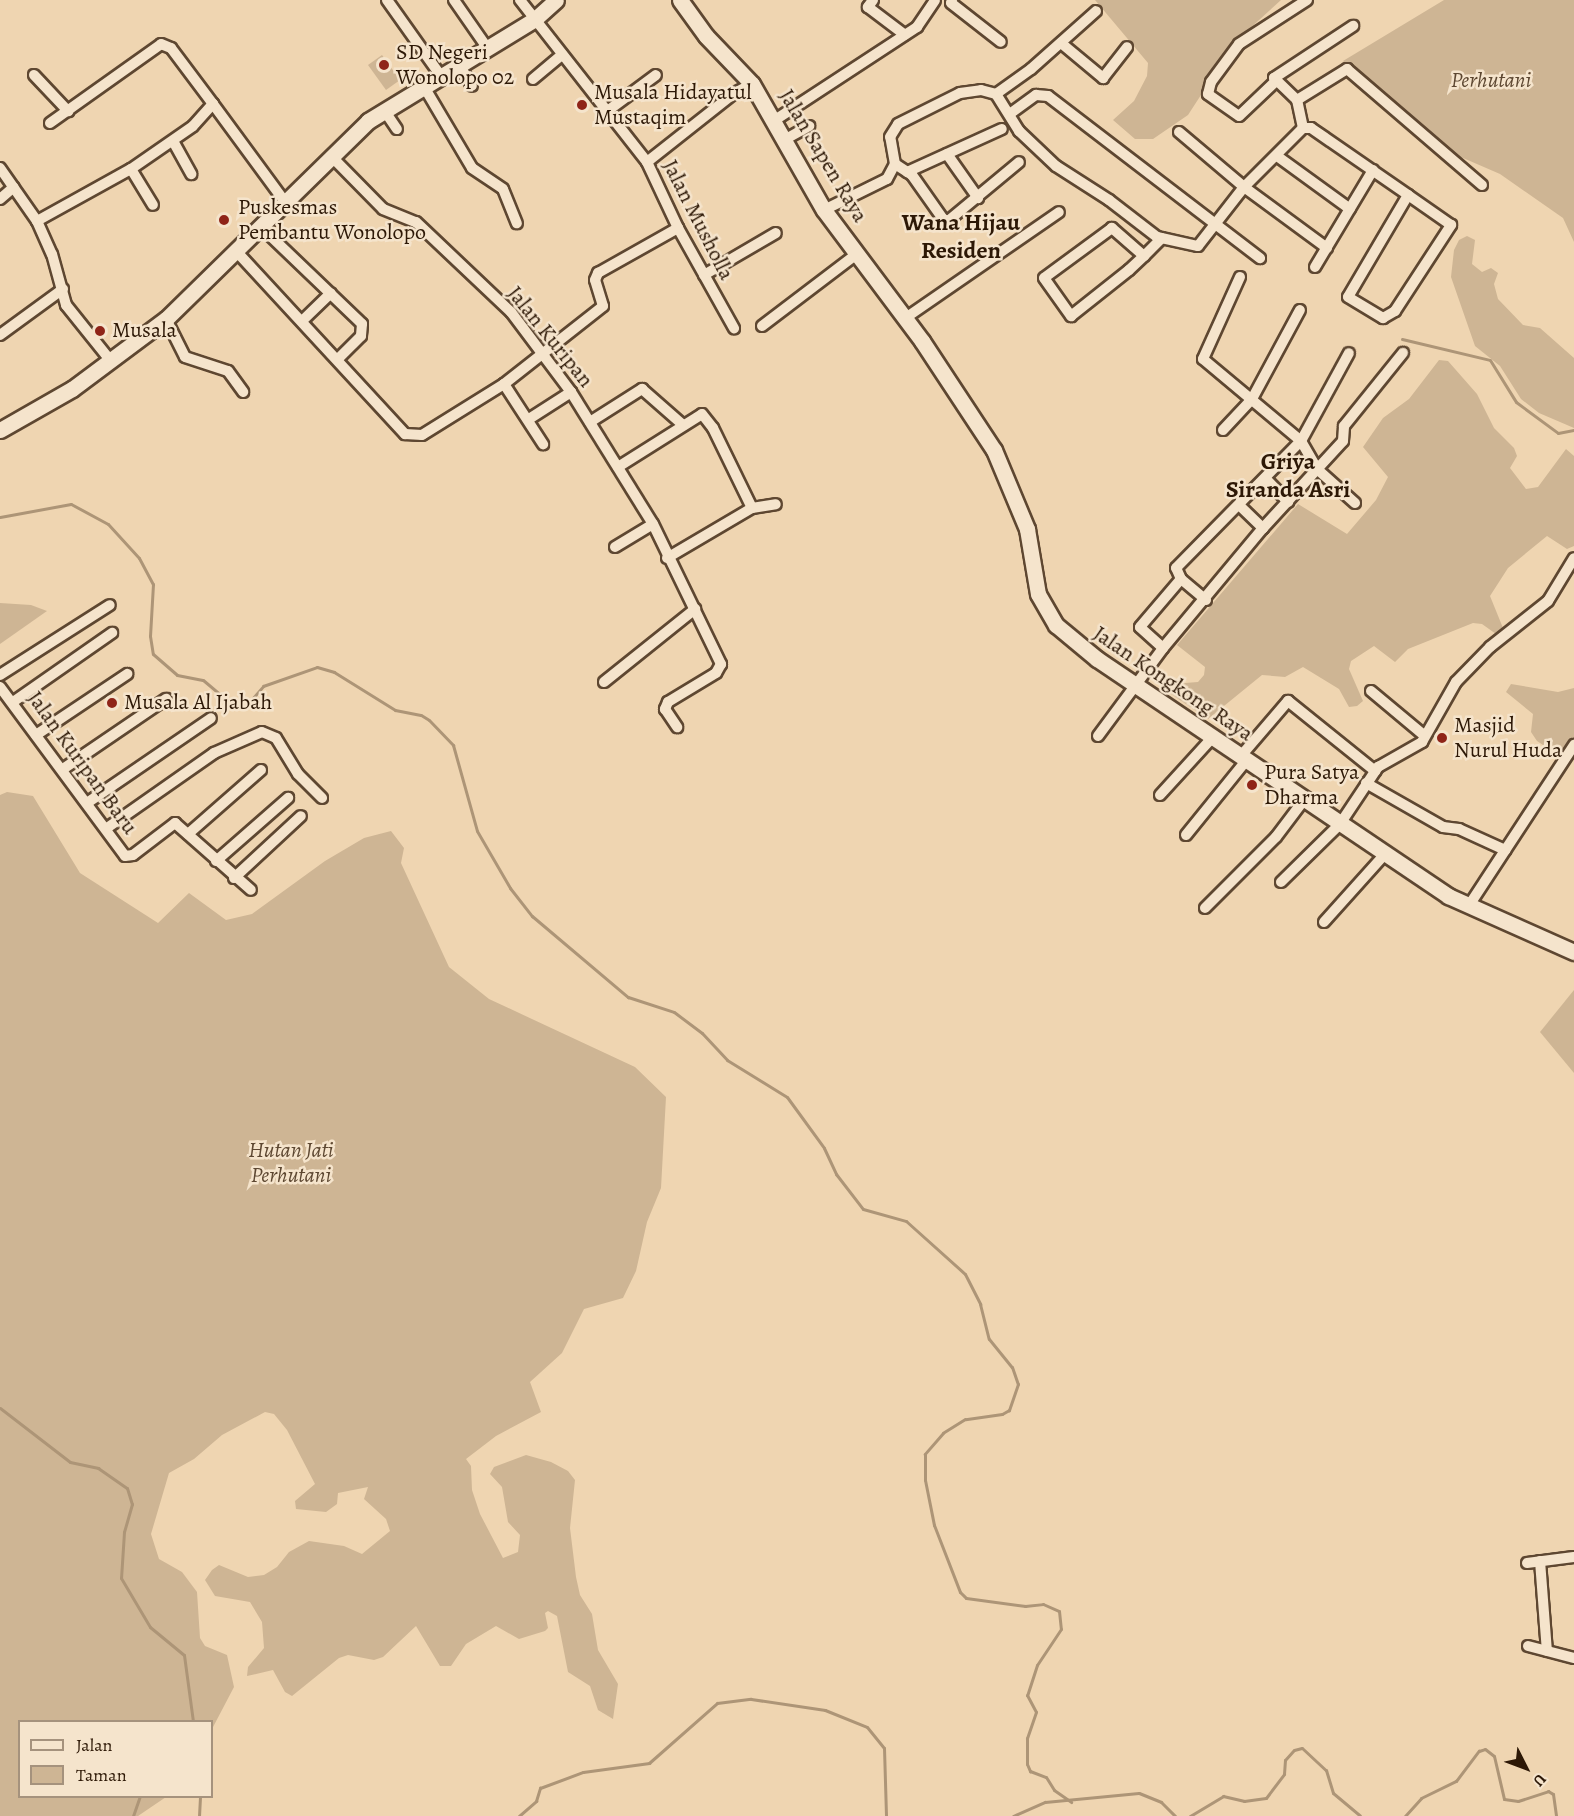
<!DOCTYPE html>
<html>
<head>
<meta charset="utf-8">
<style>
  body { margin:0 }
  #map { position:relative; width:1574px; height:1816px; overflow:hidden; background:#efd5b1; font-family:Alegreya,serif }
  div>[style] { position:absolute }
  .green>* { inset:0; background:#ceb594 }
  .stream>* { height:3px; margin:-1.5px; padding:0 1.5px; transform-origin:1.5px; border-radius:1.5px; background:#ad9577 }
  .roads { filter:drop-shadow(2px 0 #5e4731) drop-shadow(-2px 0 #5e4731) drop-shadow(0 2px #5e4731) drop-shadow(0 -2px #5e4731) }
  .street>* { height:10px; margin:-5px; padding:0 5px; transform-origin:5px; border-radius:5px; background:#f5e4cc }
  .secondary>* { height:15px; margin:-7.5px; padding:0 7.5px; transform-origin:7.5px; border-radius:7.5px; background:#f5e4cc }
  .dots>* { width:16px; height:16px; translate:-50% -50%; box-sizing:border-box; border:3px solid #f5e4cc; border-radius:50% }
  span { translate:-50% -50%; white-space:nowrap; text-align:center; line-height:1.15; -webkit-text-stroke:5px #f5e4cc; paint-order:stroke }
  .poi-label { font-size:22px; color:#2d1806 }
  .left { translate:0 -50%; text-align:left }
  .park-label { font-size:22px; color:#5d4731; font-style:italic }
  .street-label { font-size:22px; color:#2d1806 }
  .neighbourhood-label { font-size:24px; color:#2d1806; font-weight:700 }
  .legend { position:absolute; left:18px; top:1720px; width:195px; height:78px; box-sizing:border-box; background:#f5e4cc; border:2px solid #a5927d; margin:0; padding:8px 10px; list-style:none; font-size:18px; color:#2d1806 }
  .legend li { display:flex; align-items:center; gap:12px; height:30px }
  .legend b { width:30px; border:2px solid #a5927d }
  .north { position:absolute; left:1496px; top:1738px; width:60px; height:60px; -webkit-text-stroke:4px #f5e4cc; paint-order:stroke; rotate:132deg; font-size:16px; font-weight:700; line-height:24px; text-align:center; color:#2d1806 }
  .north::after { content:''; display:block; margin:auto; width:21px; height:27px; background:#2d1806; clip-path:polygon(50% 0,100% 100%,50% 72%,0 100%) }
</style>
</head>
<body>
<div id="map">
  <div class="green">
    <i style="clip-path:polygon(1095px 0,1281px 0,1236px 41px,1188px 115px,1153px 139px,1135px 139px,1113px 120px,1134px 101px,1147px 76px,1148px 63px)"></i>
    <i style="clip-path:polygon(1444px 0,1574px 0,1574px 242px,1563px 218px,1500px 174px,1440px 148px,1343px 61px)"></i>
    <i style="clip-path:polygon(382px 55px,400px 80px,386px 90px,368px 65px)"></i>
    <i style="clip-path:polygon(1467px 236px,1475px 240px,1472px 264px,1482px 272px,1491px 268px,1498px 273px,1494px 284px,1498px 299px,1523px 325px,1540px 328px,1574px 358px,1574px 428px,1539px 413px,1521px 399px,1500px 366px,1475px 346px,1451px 277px,1454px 250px,1459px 240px)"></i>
    <i style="clip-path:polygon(1439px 360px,1448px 361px,1477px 394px,1494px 428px,1514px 448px,1517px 456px,1510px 468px,1526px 489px,1538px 487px,1566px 449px,1574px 456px,1574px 546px,1567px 549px,1547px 536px,1508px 568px,1490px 596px,1503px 628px,1496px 634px,1482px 624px,1473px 623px,1408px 649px,1395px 662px,1374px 646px,1351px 661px,1349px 669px,1363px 701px,1357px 706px,1349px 707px,1339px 689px,1303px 667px,1285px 677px,1262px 675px,1208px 719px,1165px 690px,1172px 684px,1198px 682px,1204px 675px,1205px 667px,1177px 645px,1298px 504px,1347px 534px,1376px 500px,1388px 477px,1363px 447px,1383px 418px,1409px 399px)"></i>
    <i style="clip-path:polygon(0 603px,31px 605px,47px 611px,0 644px)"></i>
    <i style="clip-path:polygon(1511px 684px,1558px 692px,1574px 688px,1574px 745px,1564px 759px,1537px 741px,1531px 732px,1533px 714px,1506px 692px)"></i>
    <i style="clip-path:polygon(7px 792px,33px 796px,80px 873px,158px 923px,189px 893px,226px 920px,252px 914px,325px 861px,364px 838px,391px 831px,404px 848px,401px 863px,449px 967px,489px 999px,635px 1067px,666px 1097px,661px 1188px,647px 1222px,636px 1271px,623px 1298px,584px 1309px,562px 1353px,530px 1382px,541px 1412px,496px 1436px,466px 1459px,471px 1466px,472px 1490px,480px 1514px,503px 1558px,518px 1552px,520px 1535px,508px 1522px,502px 1487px,490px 1474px,494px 1467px,526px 1455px,551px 1462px,568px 1471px,575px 1480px,570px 1528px,576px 1577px,580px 1595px,592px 1614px,598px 1650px,618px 1684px,613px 1719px,598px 1710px,590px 1686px,568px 1672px,557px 1616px,548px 1611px,545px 1613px,548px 1628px,545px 1631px,519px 1639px,496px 1626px,466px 1644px,451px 1666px,440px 1666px,416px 1626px,383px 1657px,374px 1660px,348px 1655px,339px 1658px,292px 1696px,285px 1692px,273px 1670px,247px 1676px,248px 1667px,264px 1648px,262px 1622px,250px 1602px,215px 1596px,205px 1580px,212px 1570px,219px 1565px,248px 1577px,264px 1575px,277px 1567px,289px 1552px,309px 1541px,344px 1546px,362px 1554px,390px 1531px,386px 1519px,364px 1499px,368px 1487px,338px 1493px,337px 1504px,326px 1512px,296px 1509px,295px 1501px,315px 1484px,287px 1430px,274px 1414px,265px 1412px,222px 1435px,194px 1459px,169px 1473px,151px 1534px,159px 1559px,182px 1572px,197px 1592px,200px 1638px,205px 1646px,227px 1655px,234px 1687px,212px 1729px,212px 1722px,20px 1722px,20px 1796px,166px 1797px,138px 1816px,0 1816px,0 795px)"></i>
    <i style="clip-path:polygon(1574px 990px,1574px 1073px,1540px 1032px)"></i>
  </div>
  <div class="stream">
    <i style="left:1402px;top:339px;width:90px;rotate:13.4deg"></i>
    <i style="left:1490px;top:360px;width:49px;rotate:58.2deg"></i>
    <i style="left:1516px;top:402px;width:52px;rotate:36.4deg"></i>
    <i style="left:1558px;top:433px;width:16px;rotate:-11deg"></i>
    <i style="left:0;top:517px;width:72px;rotate:-10.4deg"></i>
    <i style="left:71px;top:504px;width:42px;rotate:28.4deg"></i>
    <i style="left:108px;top:524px;width:46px;rotate:47.6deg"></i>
    <i style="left:139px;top:558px;width:30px;rotate:62deg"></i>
    <i style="left:153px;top:584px;width:52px;rotate:93.3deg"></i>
    <i style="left:150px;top:636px;width:18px;rotate:81deg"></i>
    <i style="left:153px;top:654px;width:32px;rotate:41deg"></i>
    <i style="left:177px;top:675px;width:26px;rotate:11deg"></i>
    <i style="left:203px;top:680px;width:25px;rotate:40deg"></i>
    <i style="left:222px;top:696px;width:25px;rotate:26deg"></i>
    <i style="left:245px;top:707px;width:28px;rotate:-49deg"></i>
    <i style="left:263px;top:686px;width:57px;rotate:-19.4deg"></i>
    <i style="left:317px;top:667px;width:18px;rotate:16deg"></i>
    <i style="left:334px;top:672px;width:72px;rotate:31.9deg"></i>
    <i style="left:395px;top:710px;width:26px;rotate:11deg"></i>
    <i style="left:421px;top:715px;width:9px;rotate:32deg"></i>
    <i style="left:429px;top:720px;width:35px;rotate:46deg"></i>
    <i style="left:453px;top:745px;width:89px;rotate:74.4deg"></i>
    <i style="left:477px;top:831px;width:66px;rotate:59.9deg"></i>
    <i style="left:510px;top:888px;width:36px;rotate:52deg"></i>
    <i style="left:532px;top:916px;width:126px;rotate:40.2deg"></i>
    <i style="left:628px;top:997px;width:48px;rotate:18.1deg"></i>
    <i style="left:674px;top:1012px;width:35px;rotate:37deg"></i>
    <i style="left:702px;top:1033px;width:37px;rotate:47deg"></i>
    <i style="left:727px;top:1060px;width:70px;rotate:31.7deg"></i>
    <i style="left:787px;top:1097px;width:63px;rotate:54deg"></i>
    <i style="left:824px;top:1148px;width:29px;rotate:65deg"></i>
    <i style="left:836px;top:1174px;width:44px;rotate:52.4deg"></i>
    <i style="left:863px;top:1209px;width:45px;rotate:15.6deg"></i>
    <i style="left:906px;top:1221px;width:79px;rotate:41.9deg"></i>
    <i style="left:965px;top:1274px;width:34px;rotate:63deg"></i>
    <i style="left:980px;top:1304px;width:36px;rotate:76deg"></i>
    <i style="left:989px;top:1339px;width:36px;rotate:51deg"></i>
    <i style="left:1012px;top:1367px;width:18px;rotate:71deg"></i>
    <i style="left:1018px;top:1384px;width:28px;rotate:109deg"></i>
    <i style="left:1009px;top:1410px;width:8px;rotate:150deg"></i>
    <i style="left:1002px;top:1414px;width:37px;rotate:172deg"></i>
    <i style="left:965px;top:1419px;width:26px;rotate:148deg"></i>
    <i style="left:943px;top:1433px;width:28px;rotate:131deg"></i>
    <i style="left:925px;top:1454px;width:26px;rotate:90deg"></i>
    <i style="left:925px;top:1480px;width:46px;rotate:78.7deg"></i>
    <i style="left:934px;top:1525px;width:72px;rotate:68.8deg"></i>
    <i style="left:960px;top:1592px;width:8px;rotate:45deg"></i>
    <i style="left:966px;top:1598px;width:60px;rotate:7.7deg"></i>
    <i style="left:1025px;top:1606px;width:18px;rotate:-6deg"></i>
    <i style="left:1043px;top:1604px;width:17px;rotate:24deg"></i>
    <i style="left:1059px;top:1611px;width:18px;rotate:84deg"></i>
    <i style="left:1061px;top:1629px;width:43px;rotate:123.7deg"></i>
    <i style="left:1037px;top:1665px;width:32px;rotate:108deg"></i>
    <i style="left:1027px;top:1695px;width:19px;rotate:62deg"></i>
    <i style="left:1036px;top:1712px;width:28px;rotate:109deg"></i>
    <i style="left:1027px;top:1738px;width:26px;rotate:90deg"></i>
    <i style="left:1027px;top:1764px;width:8px;rotate:67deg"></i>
    <i style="left:1030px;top:1771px;width:17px;rotate:21deg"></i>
    <i style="left:1046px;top:1777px;width:15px;rotate:58deg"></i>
    <i style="left:1054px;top:1790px;width:21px;rotate:35deg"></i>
    <i style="left:0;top:1408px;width:88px;rotate:37.6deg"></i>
    <i style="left:70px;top:1462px;width:29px;rotate:12deg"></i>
    <i style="left:98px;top:1468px;width:35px;rotate:35deg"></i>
    <i style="left:127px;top:1488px;width:17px;rotate:73deg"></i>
    <i style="left:132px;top:1504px;width:29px;rotate:106deg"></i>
    <i style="left:124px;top:1532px;width:46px;rotate:93.7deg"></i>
    <i style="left:121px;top:1578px;width:57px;rotate:59.4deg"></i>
    <i style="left:150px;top:1627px;width:44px;rotate:39.5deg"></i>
    <i style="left:184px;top:1655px;width:68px;rotate:82.3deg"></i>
    <i style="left:133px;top:1816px;width:21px;rotate:-71deg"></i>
    <i style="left:199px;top:1816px;width:20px;rotate:-87deg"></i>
    <i style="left:519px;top:1816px;width:23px;rotate:-41deg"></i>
    <i style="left:536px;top:1801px;width:14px;rotate:-73deg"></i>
    <i style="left:540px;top:1788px;width:46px;rotate:-20.4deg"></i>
    <i style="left:583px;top:1772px;width:67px;rotate:-7.8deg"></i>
    <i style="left:649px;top:1763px;width:91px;rotate:-41.4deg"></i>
    <i style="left:717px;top:1703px;width:34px;rotate:-7deg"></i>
    <i style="left:751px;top:1699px;width:75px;rotate:8.5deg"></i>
    <i style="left:825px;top:1710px;width:45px;rotate:22deg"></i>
    <i style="left:867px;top:1727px;width:27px;rotate:51deg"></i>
    <i style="left:884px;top:1748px;width:68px;rotate:88.3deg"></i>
    <i style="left:1013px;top:1816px;width:35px;rotate:-24deg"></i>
    <i style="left:1045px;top:1802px;width:94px;rotate:-5.5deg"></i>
    <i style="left:1139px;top:1793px;width:24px;rotate:22deg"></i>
    <i style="left:1161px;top:1802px;width:20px;rotate:45deg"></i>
    <i style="left:1190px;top:1816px;width:39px;rotate:-31deg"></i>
    <i style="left:1223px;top:1796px;width:22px;rotate:13deg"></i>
    <i style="left:1244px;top:1801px;width:22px;rotate:-8deg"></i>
    <i style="left:1266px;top:1798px;width:30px;rotate:-53deg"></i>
    <i style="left:1284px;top:1774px;width:14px;rotate:-86deg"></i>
    <i style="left:1285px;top:1760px;width:13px;rotate:-48deg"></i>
    <i style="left:1294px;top:1750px;width:8px;rotate:-14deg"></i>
    <i style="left:1302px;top:1748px;width:33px;rotate:43deg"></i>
    <i style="left:1326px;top:1770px;width:24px;rotate:73deg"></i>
    <i style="left:1333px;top:1793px;width:35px;rotate:40deg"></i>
    <i style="left:1405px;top:1816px;width:24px;rotate:-48deg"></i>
    <i style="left:1421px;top:1798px;width:39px;rotate:-26deg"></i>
    <i style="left:1456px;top:1781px;width:38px;rotate:-53deg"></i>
    <i style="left:1479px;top:1751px;width:6px;rotate:-18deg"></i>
    <i style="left:1485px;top:1749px;width:11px;rotate:38deg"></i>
    <i style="left:1494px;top:1756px;width:44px;rotate:76.9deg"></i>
    <i style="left:1504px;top:1799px;width:14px;rotate:8deg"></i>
    <i style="left:1518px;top:1801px;width:32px;rotate:-18deg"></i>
    <i style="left:1548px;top:1791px;width:6px;rotate:31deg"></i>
    <i style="left:1553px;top:1794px;width:22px;rotate:82deg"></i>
  </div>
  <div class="roads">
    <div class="street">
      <i style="left:387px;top:0;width:93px;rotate:54.6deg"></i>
      <i style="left:454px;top:0;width:60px;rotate:55.2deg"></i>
      <i style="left:520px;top:0;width:206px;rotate:51.9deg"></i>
      <i style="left:647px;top:162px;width:73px;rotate:64.8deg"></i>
      <i style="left:678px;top:228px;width:115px;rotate:60.8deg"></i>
      <i style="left:873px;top:0;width:9px;rotate:126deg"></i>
      <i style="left:868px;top:7px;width:46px;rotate:37.1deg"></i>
      <i style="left:952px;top:0;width:3px;rotate:108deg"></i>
      <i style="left:951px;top:3px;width:63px;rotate:38deg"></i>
      <i style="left:1061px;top:43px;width:55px;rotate:39.8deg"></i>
      <i style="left:1103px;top:78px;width:39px;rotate:-52deg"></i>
      <i style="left:460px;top:66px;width:23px;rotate:59deg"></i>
      <i style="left:34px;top:75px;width:50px;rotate:46.6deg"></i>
      <i style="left:533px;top:79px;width:38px;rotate:-40deg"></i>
      <i style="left:1277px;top:80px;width:52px;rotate:136.5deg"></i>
      <i style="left:1239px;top:116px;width:38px;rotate:-145deg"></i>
      <i style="left:1208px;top:94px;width:12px;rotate:-76deg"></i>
      <i style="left:1211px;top:82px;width:47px;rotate:-53.6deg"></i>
      <i style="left:1239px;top:44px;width:81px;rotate:-32.9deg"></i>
      <i style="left:423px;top:85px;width:96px;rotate:59.4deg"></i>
      <i style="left:472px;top:168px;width:37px;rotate:34deg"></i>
      <i style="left:503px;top:189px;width:37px;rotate:68deg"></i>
      <i style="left:996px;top:94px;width:43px;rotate:-35.5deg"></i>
      <i style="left:1031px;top:69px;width:87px;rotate:-41.7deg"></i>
      <i style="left:1297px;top:100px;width:32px;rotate:-136deg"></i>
      <i style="left:1274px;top:78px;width:95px;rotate:-33.4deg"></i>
      <i style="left:384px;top:110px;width:23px;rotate:56deg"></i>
      <i style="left:606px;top:112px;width:62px;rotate:-36.5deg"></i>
      <i style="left:1011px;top:113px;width:31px;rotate:-36deg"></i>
      <i style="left:1036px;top:95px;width:12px;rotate:5deg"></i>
      <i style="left:1048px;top:96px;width:267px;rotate:37.4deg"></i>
      <i style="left:775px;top:120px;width:170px;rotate:-33.2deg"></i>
      <i style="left:917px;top:27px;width:32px;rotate:-56deg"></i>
      <i style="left:50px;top:123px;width:136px;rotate:-35.4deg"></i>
      <i style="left:161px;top:44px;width:11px;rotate:22deg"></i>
      <i style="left:171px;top:48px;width:70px;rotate:53.1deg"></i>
      <i style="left:1303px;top:128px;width:29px;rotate:-102deg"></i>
      <i style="left:1297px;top:100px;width:59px;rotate:-31.8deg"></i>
      <i style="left:1347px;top:69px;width:178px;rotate:40.7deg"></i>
      <i style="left:1179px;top:132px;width:85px;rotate:40.2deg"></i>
      <i style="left:1244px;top:187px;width:103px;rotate:36.3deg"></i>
      <i style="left:784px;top:140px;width:29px;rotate:-29deg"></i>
      <i style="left:173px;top:141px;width:38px;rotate:61deg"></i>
      <i style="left:947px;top:154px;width:54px;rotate:54.8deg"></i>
      <i style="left:331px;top:156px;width:74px;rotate:45.5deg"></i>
      <i style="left:383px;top:209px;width:35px;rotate:22deg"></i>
      <i style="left:416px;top:222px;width:131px;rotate:43.5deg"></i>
      <i style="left:511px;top:312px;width:100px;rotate:53.1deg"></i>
      <i style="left:571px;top:392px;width:155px;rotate:58.2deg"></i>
      <i style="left:653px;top:524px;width:156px;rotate:64.1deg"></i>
      <i style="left:721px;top:664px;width:10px;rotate:119deg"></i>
      <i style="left:716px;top:673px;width:56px;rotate:148.9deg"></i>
      <i style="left:668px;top:702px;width:8px;rotate:113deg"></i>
      <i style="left:665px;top:709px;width:22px;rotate:56deg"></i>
      <i style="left:1277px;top:156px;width:90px;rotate:36deg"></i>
      <i style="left:647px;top:162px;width:110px;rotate:-38.3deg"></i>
      <i style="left:733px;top:94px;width:21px;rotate:-28deg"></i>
      <i style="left:895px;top:164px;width:20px;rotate:33deg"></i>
      <i style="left:912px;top:175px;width:54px;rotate:54.8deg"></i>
      <i style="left:943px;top:219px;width:5px;rotate:22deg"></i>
      <i style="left:948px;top:221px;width:92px;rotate:-39.7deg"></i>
      <i style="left:0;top:168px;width:65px;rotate:55.1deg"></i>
      <i style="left:37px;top:221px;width:36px;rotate:66deg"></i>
      <i style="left:52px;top:254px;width:53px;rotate:74.6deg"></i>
      <i style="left:66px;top:305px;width:70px;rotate:51.3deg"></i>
      <i style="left:131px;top:169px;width:42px;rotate:58.6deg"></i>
      <i style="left:907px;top:172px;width:104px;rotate:-24.4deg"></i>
      <i style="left:0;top:199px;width:18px;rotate:-41deg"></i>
      <i style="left:824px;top:210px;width:70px;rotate:-26.2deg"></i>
      <i style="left:887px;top:179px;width:17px;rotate:-62deg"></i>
      <i style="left:895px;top:164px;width:27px;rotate:-100deg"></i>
      <i style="left:890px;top:137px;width:15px;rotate:-58deg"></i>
      <i style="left:898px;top:124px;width:69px;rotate:-26.6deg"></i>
      <i style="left:960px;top:93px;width:21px;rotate:-8deg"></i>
      <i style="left:981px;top:90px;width:16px;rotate:15deg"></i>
      <i style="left:996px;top:94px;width:44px;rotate:58.1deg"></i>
      <i style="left:1019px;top:131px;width:51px;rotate:43.4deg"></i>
      <i style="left:1056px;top:166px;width:63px;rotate:32.7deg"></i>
      <i style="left:1109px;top:200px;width:61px;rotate:37.6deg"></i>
      <i style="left:1157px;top:237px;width:42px;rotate:12.4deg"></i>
      <i style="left:1198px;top:246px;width:75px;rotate:-52.1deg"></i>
      <i style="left:1244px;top:187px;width:83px;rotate:-45deg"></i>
      <i style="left:1303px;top:128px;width:8px"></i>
      <i style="left:1311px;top:128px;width:118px;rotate:34.6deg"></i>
      <i style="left:1408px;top:195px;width:118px;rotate:120.5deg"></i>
      <i style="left:1348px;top:297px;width:41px;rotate:31deg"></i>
      <i style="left:1383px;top:318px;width:14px;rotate:-30deg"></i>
      <i style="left:1395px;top:311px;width:103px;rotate:-56.9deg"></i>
      <i style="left:1451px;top:225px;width:52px;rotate:-145.1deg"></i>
      <i style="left:37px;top:221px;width:107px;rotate:-29deg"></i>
      <i style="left:131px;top:169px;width:75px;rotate:-34.7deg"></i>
      <i style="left:193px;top:126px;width:30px;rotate:-48deg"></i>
      <i style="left:213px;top:104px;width:122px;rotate:53.7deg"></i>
      <i style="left:261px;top:227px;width:140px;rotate:43.8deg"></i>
      <i style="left:362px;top:324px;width:12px;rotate:95deg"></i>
      <i style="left:361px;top:336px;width:33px;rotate:135deg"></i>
      <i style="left:237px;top:252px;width:248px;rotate:47.3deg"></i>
      <i style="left:405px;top:434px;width:17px;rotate:3deg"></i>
      <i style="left:422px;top:435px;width:97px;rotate:-31.9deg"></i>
      <i style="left:504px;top:384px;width:72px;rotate:57deg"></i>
      <i style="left:1144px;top:256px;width:43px;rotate:-138.8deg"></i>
      <i style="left:1112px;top:228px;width:84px;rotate:143.7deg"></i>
      <i style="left:1044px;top:278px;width:47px;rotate:54.6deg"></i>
      <i style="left:1071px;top:316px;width:74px;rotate:-38.4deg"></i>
      <i style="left:1129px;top:270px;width:21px;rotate:-43deg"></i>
      <i style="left:1144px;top:256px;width:25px;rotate:-45deg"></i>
      <i style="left:1315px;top:267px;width:113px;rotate:-59.1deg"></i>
      <i style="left:704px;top:275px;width:83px;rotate:-30.3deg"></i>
      <i style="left:1240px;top:277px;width:90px;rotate:114.3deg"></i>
      <i style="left:1203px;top:359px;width:128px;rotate:39.9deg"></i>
      <i style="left:1301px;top:441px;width:32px;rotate:60deg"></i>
      <i style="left:1317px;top:469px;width:51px;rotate:41.8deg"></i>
      <i style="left:166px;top:319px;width:42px;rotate:63.4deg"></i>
      <i style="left:185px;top:357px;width:45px;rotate:18deg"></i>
      <i style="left:228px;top:371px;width:26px;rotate:54deg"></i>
      <i style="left:904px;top:319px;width:188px;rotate:-34.6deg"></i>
      <i style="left:302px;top:321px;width:40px;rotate:-44deg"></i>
      <i style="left:762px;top:326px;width:121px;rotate:-37.2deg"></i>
      <i style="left:0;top:335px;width:78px;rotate:-36.1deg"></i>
      <i style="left:504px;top:384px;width:126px;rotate:-38.2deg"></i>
      <i style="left:603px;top:306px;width:27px;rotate:-107deg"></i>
      <i style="left:595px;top:280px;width:8px;rotate:-67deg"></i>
      <i style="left:598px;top:273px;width:92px;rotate:-29.4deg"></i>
      <i style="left:529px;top:419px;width:50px;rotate:-32.7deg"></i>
      <i style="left:590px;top:422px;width:62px;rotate:-32.4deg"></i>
      <i style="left:642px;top:389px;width:55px;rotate:41.3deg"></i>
      <i style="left:1223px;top:430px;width:42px;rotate:-46.9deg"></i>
      <i style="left:1252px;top:399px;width:101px;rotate:-61.7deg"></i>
      <i style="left:618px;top:467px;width:99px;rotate:-32.2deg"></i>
      <i style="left:702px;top:414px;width:18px;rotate:52deg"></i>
      <i style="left:713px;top:428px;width:89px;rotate:64deg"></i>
      <i style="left:1266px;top:479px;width:32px;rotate:46deg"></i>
      <i style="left:1240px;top:506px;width:32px;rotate:44deg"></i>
      <i style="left:615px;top:547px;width:44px;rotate:-31.2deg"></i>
      <i style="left:667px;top:558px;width:99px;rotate:-30.5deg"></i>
      <i style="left:752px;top:508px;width:24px;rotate:-9deg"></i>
      <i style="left:1206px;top:600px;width:33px;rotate:-140deg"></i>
      <i style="left:1181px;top:579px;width:12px;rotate:-114deg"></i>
      <i style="left:1176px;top:568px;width:178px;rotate:-45.5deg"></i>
      <i style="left:1301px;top:441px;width:100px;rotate:-61.4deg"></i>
      <i style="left:1163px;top:648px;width:31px;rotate:-138deg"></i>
      <i style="left:1140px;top:627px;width:63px;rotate:-49.5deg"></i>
      <i style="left:0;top:675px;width:130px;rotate:-32.5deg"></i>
      <i style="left:604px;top:682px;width:117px;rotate:-38.7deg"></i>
      <i style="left:0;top:687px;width:210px;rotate:53.5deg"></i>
      <i style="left:125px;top:856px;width:8px;rotate:-7deg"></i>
      <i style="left:133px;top:855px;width:53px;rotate:-37.3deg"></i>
      <i style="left:175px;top:823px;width:101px;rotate:41.4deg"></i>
      <i style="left:1371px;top:691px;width:70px;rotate:39.8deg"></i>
      <i style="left:13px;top:702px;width:121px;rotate:-34.9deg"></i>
      <i style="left:36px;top:735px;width:110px;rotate:-33.8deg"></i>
      <i style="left:1098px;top:736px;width:109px;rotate:-53.5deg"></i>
      <i style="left:1163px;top:648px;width:156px;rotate:-50.2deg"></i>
      <i style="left:1263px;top:528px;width:118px;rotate:-47.4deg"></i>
      <i style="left:1343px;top:441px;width:15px;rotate:-86deg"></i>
      <i style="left:1344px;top:426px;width:94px;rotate:-51.1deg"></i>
      <i style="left:1240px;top:757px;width:74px;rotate:-49.4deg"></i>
      <i style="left:1288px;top:701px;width:112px;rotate:38.8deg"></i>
      <i style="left:63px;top:769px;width:125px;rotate:-34.2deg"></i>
      <i style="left:1366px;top:783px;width:89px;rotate:29.7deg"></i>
      <i style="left:1443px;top:827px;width:16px;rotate:7deg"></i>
      <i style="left:1459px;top:829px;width:51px;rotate:24.5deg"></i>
      <i style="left:1160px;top:795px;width:79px;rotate:-47.6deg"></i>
      <i style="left:87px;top:803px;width:150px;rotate:-34.4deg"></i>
      <i style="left:107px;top:828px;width:131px;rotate:-35deg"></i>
      <i style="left:214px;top:753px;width:52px;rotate:-23.6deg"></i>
      <i style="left:262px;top:732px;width:15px;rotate:23deg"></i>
      <i style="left:276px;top:738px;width:42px;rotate:58.6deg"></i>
      <i style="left:298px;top:774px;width:34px;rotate:45deg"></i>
      <i style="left:188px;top:834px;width:97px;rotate:-41.2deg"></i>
      <i style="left:1186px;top:835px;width:95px;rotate:-51deg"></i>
      <i style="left:216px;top:861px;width:96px;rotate:-41.2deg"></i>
      <i style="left:234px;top:878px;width:91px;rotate:-42.8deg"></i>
      <i style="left:1281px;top:882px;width:83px;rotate:-44.5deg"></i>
      <i style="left:1340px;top:824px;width:69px;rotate:-56.3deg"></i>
      <i style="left:1378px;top:767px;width:51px;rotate:-29.6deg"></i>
      <i style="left:1422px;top:742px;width:69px;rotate:-60.5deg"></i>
      <i style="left:1456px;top:682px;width:49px;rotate:-45.8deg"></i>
      <i style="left:1490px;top:647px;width:74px;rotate:-38.4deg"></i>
      <i style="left:1548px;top:601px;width:50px;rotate:-58.8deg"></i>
      <i style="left:1468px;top:907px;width:194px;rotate:-56.8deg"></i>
      <i style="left:1205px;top:908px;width:100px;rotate:-45deg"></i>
      <i style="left:1276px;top:837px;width:46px;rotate:-52.9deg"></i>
      <i style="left:1324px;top:922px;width:91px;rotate:-48.1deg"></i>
      <i style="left:1540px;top:1561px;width:90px;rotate:85.6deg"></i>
      <i style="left:1527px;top:1563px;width:47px;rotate:-7.3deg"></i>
      <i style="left:1528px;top:1646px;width:48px;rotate:14.6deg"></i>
    </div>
    <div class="secondary">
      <i style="left:680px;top:0;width:44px;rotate:54.2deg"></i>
      <i style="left:706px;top:36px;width:66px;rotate:46.2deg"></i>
      <i style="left:752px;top:84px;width:145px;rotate:60.3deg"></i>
      <i style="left:824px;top:210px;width:164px;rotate:53.2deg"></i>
      <i style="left:922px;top:341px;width:131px;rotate:56.6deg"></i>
      <i style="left:994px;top:450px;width:86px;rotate:67.3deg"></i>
      <i style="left:1027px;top:529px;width:66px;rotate:80.4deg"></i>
      <i style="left:1038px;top:594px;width:36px;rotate:60deg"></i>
      <i style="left:1056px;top:625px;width:53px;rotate:39.7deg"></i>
      <i style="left:1097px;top:659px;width:424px;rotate:34deg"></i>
      <i style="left:1448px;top:896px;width:138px;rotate:24deg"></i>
      <i style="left:0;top:430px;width:83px;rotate:-29.7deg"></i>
      <i style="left:72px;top:389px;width:117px;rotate:-36.7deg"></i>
      <i style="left:166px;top:319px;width:283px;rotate:-44.4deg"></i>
      <i style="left:368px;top:121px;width:196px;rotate:-31.4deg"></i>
      <i style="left:535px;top:19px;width:28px;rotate:-42deg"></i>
    </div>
  </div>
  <div class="dots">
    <i style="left:384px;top:65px;background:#8f2418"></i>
    <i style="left:582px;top:105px;background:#8f2418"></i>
    <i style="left:224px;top:220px;background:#8f2418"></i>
    <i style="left:100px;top:331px;background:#8f2418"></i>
    <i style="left:112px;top:703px;background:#8f2418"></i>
    <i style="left:1442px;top:738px;background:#8f2418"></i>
    <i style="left:1252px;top:785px;background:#8f2418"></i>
  </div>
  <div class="poi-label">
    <span class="left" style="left:396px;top:65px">SD Negeri<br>Wonolopo 02</span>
    <span class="left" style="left:594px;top:105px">Musala Hidayatul<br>Mustaqim</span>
    <span class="left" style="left:238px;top:220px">Puskesmas<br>Pembantu Wonolopo</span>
    <span class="left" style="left:112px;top:331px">Musala</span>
    <span class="left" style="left:124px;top:703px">Musala Al Ijabah</span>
    <span class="left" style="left:1454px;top:738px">Masjid<br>Nurul Huda</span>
    <span class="left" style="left:1264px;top:785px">Pura Satya<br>Dharma</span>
  </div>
  <div class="park-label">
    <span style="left:1491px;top:81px">Perhutani</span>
    <span style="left:291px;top:1163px">Hutan Jati<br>Perhutani</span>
  </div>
  <div class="street-label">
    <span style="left:823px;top:156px;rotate:59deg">Jalan Sapen Raya</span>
    <span style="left:698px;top:220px;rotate:63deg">Jalan Musholla</span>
    <span style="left:550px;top:337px;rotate:51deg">Jalan Kuripan</span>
    <span style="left:1173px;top:684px;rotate:34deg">Jalan Kongkong Raya</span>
    <span style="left:82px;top:763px;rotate:54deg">Jalan Kuripan Baru</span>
  </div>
  <div class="neighbourhood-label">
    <span style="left:961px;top:237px">Wana Hijau<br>Residen</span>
    <span style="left:1288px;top:476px">Griya<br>Siranda Asri</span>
  </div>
  <ul class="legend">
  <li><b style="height:8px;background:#f5e4cc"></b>Jalan</li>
  <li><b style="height:16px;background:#ceb594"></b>Taman</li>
  </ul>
  <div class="north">U</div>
</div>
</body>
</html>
